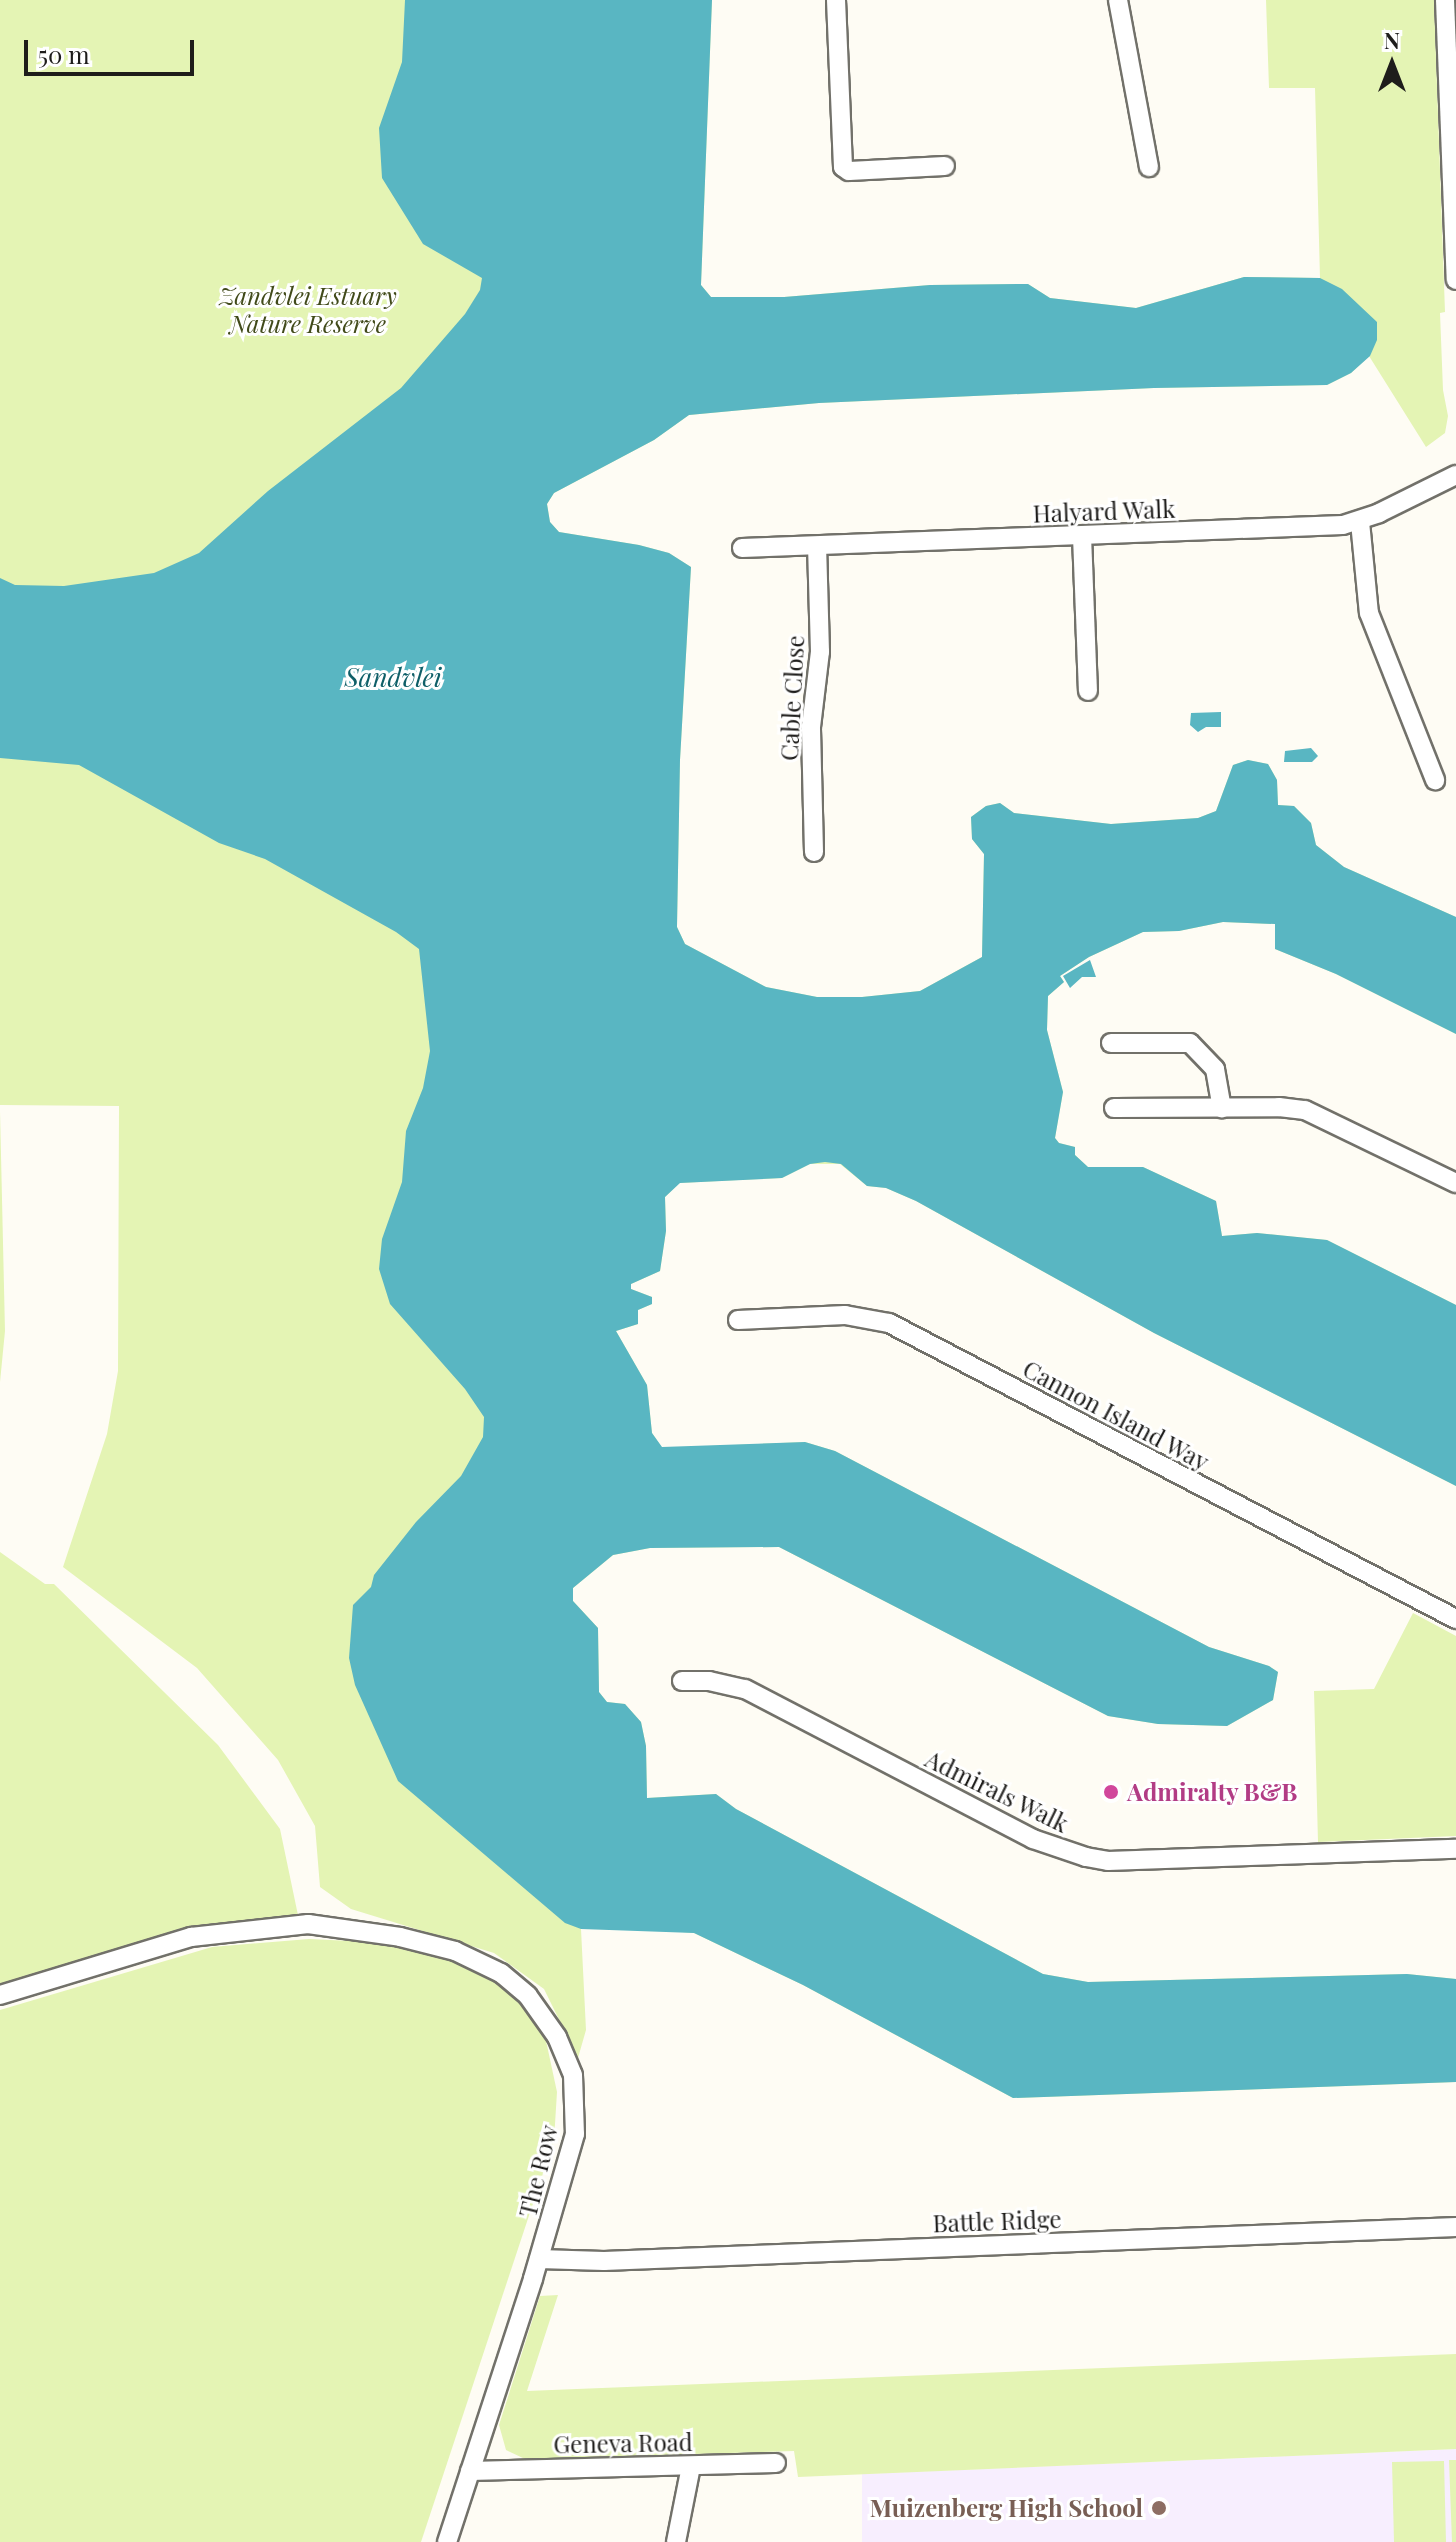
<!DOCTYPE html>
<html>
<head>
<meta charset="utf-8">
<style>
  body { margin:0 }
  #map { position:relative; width:1456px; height:2542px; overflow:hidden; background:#fefcf4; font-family:"Playfair Display",serif }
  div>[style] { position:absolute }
  .education>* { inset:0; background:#f7eefe }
  .green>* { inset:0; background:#e4f4b4 }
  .water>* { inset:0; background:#59b6c2 }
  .roads { filter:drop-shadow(2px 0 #72716a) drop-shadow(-2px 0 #72716a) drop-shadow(0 2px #72716a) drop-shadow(0 -2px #72716a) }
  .street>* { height:18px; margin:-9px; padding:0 9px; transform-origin:9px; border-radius:9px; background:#fff }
  .dots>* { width:22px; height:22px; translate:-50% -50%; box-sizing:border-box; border:4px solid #fff; border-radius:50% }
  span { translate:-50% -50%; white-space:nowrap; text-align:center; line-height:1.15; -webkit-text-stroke:6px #fff; paint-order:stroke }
  .park-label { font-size:24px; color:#414a1a; font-style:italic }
  .street-label { font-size:24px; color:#1e1d1b }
  .hotel-label { font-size:24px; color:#b23c85; font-weight:700 }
  .left { translate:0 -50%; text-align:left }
  .education-label { font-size:24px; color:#785e54; font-weight:700 }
  .right { translate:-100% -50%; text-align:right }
  .water-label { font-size:26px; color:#0f5f68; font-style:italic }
  .north { position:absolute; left:1352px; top:24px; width:80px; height:80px; -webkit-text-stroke:6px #fff; paint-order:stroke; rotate:0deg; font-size:22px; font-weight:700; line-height:32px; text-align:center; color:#1e1d1b }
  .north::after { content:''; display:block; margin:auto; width:28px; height:36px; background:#1e1d1b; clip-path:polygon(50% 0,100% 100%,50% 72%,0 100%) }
  .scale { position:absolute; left:24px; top:40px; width:170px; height:36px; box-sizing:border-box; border:4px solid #1e1d1b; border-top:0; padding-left:10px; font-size:24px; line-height:28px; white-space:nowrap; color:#1e1d1b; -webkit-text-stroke:6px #fff; paint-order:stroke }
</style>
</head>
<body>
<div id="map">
  <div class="education">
    <i style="clip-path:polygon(1456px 2449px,1456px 2542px,862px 2542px,862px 2474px)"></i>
  </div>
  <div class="green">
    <i style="clip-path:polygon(0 0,712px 0,701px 285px,711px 297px,784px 297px,930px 285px,1028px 284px,1050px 298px,1136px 308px,1244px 277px,1320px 278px,1315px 88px,1269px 88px,1266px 0,1434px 0,1445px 312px,1440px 313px,1443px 390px,1448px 416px,1445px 433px,1426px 447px,1369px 356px,1351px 373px,1327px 385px,1154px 388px,819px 403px,689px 415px,654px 440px,554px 493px,547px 504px,550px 522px,559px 532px,639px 545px,669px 553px,691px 567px,680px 760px,677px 927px,685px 944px,766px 987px,817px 997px,862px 997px,920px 991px,982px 957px,984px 854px,972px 839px,971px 817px,986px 806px,1000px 803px,1014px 813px,1111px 824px,1198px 818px,1216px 811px,1233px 765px,1248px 760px,1268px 764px,1277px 780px,1278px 805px,1294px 806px,1311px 823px,1316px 845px,1344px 867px,1456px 917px,1456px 1034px,1336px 974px,1275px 949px,1275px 924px,1223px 922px,1179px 931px,1143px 932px,1089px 957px,1060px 976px,1064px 982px,1048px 996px,1047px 1030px,1063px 1092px,1055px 1138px,1059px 1143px,1075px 1147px,1075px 1155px,1088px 1167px,1143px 1167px,1216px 1201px,1222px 1236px,1257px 1233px,1327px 1240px,1456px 1305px,1456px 1486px,1154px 1333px,916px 1201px,886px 1188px,867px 1186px,840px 1164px,810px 1164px,782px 1178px,679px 1183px,665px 1197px,666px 1231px,660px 1271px,631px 1284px,631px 1289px,652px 1297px,652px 1304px,638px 1310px,638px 1324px,616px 1331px,647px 1385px,652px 1433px,662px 1448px,805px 1442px,835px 1451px,1209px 1647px,1269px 1666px,1278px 1672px,1273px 1700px,1227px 1726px,1158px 1724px,1108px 1716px,779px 1547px,650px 1548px,613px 1555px,573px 1588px,573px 1601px,598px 1628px,599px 1692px,607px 1702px,625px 1704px,641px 1722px,646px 1746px,647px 1798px,716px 1794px,736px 1809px,1043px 1974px,1088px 1982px,1407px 1974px,1456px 1979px,1456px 2082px,1013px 2098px,803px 1985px,694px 1933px,647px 1929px,581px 1929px,586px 2030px,578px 2058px,544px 1989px,494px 1953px,351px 1909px,320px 1887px,315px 1826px,278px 1760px,197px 1668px,63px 1567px,107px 1434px,118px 1371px,119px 1106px,0 1105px)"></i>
    <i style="clip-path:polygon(0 1111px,5px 1331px,0 1382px)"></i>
    <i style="clip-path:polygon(0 1552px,45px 1584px,54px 1584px,218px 1745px,280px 1829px,299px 1920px,0 1992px)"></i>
    <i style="clip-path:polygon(1413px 1613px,1456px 1636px,1456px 1836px,1318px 1842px,1314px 1691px,1374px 1689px)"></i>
    <i style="clip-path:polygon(309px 1939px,393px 1943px,467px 1963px,518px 1993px,545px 2036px,557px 2092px,554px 2140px,421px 2542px,0 2542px,0 2010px,212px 1947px)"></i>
    <i style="clip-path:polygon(558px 2295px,527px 2391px,1456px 2354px,1456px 2449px,798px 2477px,794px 2451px,525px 2459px,506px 2450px,499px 2425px,540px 2296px)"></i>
    <i style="clip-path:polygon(1449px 2460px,1456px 2460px,1456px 2542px,1452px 2542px)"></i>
    <i style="clip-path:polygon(1444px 2461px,1446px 2542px,1394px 2542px,1392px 2462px)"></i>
  </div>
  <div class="water">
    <i style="clip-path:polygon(405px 0,712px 0,701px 285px,711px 297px,784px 297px,930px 285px,1028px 284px,1050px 298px,1136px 308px,1244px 277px,1320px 278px,1342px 289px,1377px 322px,1377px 340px,1370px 356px,1351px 373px,1327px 385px,1154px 388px,819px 403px,689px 415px,654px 440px,554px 493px,547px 504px,550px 522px,559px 532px,639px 545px,669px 553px,691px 567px,680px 760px,677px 927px,685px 944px,766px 987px,817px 997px,862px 997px,920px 991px,982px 957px,984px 854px,972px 839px,971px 817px,986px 806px,1000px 803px,1014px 813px,1111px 824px,1198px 818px,1216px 811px,1233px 765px,1248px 760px,1268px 764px,1277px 780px,1278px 805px,1294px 806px,1311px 823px,1316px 845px,1344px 867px,1456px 917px,1456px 1034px,1336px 974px,1275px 949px,1275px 924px,1223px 922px,1179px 931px,1143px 932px,1089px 957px,1060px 976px,1064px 982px,1048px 996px,1047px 1030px,1063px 1092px,1055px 1138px,1059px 1143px,1075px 1147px,1075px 1155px,1088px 1167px,1143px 1167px,1216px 1201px,1222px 1236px,1257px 1233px,1327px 1240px,1456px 1305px,1456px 1486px,1154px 1333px,916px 1201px,886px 1188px,867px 1186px,841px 1164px,825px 1162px,810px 1164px,782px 1178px,680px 1183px,665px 1197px,666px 1231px,660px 1271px,631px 1284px,631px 1289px,652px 1297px,652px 1304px,638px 1310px,638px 1324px,616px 1331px,647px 1385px,652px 1433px,662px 1447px,805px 1442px,835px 1451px,1209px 1647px,1269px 1666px,1278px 1672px,1273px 1700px,1227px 1726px,1158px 1724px,1108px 1716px,779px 1547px,650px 1548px,613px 1555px,573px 1588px,573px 1601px,598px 1628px,599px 1692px,607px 1702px,625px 1704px,641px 1722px,646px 1746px,647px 1798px,716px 1794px,736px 1809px,1043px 1974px,1088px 1982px,1407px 1974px,1456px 1979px,1456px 2082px,1013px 2098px,803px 1985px,694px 1933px,581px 1929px,565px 1923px,398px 1781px,355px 1685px,349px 1658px,353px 1605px,371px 1587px,374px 1575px,416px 1522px,461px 1476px,483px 1437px,484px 1417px,465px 1389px,390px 1304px,379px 1269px,382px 1239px,402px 1182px,406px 1131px,423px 1088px,430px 1051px,419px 949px,396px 932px,265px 859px,219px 843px,79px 765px,0 758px,0 578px,15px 585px,64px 586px,154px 573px,199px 553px,268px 491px,401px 388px,465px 314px,480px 290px,482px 278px,423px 244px,382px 178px,379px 128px,402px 62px)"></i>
    <i style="clip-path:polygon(1221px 712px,1221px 727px,1206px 727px,1198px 732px,1190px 725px,1191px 713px)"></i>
    <i style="clip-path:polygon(1311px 748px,1318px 756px,1312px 762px,1284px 762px,1285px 751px)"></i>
    <i style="clip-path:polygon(1090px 960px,1096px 977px,1082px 977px,1070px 988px,1063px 976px)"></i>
  </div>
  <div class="roads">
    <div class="street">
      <i style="left:836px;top:0;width:167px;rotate:87.6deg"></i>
      <i style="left:843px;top:167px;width:7px;rotate:34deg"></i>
      <i style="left:849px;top:171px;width:96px;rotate:-3deg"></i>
      <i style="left:1118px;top:0;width:170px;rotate:79.5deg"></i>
      <i style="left:1445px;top:0;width:280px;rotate:87.8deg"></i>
      <i style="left:1360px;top:522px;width:91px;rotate:84.4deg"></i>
      <i style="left:1369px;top:613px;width:180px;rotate:68.4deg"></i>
      <i style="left:1082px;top:536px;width:155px;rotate:87.8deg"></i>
      <i style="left:742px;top:548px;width:601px;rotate:-2.19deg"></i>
      <i style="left:1343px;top:525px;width:38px;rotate:-18deg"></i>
      <i style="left:1379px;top:513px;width:86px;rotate:-26.3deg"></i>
      <i style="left:814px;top:852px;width:125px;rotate:-91.4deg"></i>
      <i style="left:811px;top:727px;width:76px;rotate:-83.2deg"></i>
      <i style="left:820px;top:652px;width:106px;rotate:-91.6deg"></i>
      <i style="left:1111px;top:1043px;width:79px"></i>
      <i style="left:1190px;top:1043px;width:36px;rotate:46deg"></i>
      <i style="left:1215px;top:1069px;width:40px;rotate:80deg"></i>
      <i style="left:1114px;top:1108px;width:165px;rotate:-0.3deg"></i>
      <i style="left:1279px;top:1107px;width:26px;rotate:7deg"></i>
      <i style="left:1305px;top:1110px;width:168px;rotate:25.8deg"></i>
      <i style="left:738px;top:1320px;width:107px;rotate:-2.7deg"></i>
      <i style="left:845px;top:1315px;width:45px;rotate:10.3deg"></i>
      <i style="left:889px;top:1323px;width:640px;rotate:27.57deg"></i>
      <i style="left:682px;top:1681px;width:27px"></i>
      <i style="left:709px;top:1681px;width:37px;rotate:13deg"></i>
      <i style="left:745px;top:1689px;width:325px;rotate:27.5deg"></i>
      <i style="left:1033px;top:1839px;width:56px;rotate:18.8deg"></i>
      <i style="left:1086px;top:1857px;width:22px;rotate:10deg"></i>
      <i style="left:1108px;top:1861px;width:348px;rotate:-2deg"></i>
      <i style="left:0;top:1995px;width:200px;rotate:-16.9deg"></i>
      <i style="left:191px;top:1937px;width:118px;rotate:-6.3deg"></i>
      <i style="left:308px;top:1924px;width:93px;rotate:8deg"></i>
      <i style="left:400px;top:1937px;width:57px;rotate:14.3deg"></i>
      <i style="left:455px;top:1951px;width:51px;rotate:25.6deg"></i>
      <i style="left:501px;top:1973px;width:35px;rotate:40deg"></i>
      <i style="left:528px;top:1996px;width:50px;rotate:54.7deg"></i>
      <i style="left:557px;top:2037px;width:41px;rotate:67.2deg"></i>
      <i style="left:573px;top:2075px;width:59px;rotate:88.1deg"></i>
      <i style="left:575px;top:2134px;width:151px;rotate:106.2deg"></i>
      <i style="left:533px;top:2279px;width:277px;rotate:108.1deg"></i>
      <i style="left:539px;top:2259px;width:65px;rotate:1.8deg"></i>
      <i style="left:604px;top:2261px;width:853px;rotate:-2.29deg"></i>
      <i style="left:470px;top:2471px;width:306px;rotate:-1.5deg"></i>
      <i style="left:676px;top:2542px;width:77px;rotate:-78.8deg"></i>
    </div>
  </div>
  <div class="dots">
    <i style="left:1111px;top:1792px;background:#d1479c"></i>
    <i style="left:1159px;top:2508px;background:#8d6e63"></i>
  </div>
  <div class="park-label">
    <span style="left:308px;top:310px">Zandvlei Estuary<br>Nature Reserve</span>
  </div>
  <div class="street-label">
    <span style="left:1104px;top:511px;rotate:-2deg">Halyard Walk</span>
    <span style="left:792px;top:698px;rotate:-87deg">Cable Close</span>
    <span style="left:1116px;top:1415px;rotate:28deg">Cannon Island Way</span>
    <span style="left:997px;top:1791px;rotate:26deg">Admirals Walk</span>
    <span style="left:538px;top:2171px;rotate:-76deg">The Row</span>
    <span style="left:997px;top:2221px;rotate:-2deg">Battle Ridge</span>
    <span style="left:623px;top:2443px;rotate:-1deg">Geneva Road</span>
  </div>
  <div class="hotel-label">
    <span class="left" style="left:1127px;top:1792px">Admiralty B&amp;B</span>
  </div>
  <div class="education-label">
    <span class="right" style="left:1143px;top:2508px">Muizenberg High School</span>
  </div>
  <div class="water-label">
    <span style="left:393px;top:677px">Sandvlei</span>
  </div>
  <div class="north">N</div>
  <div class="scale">50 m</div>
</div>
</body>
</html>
